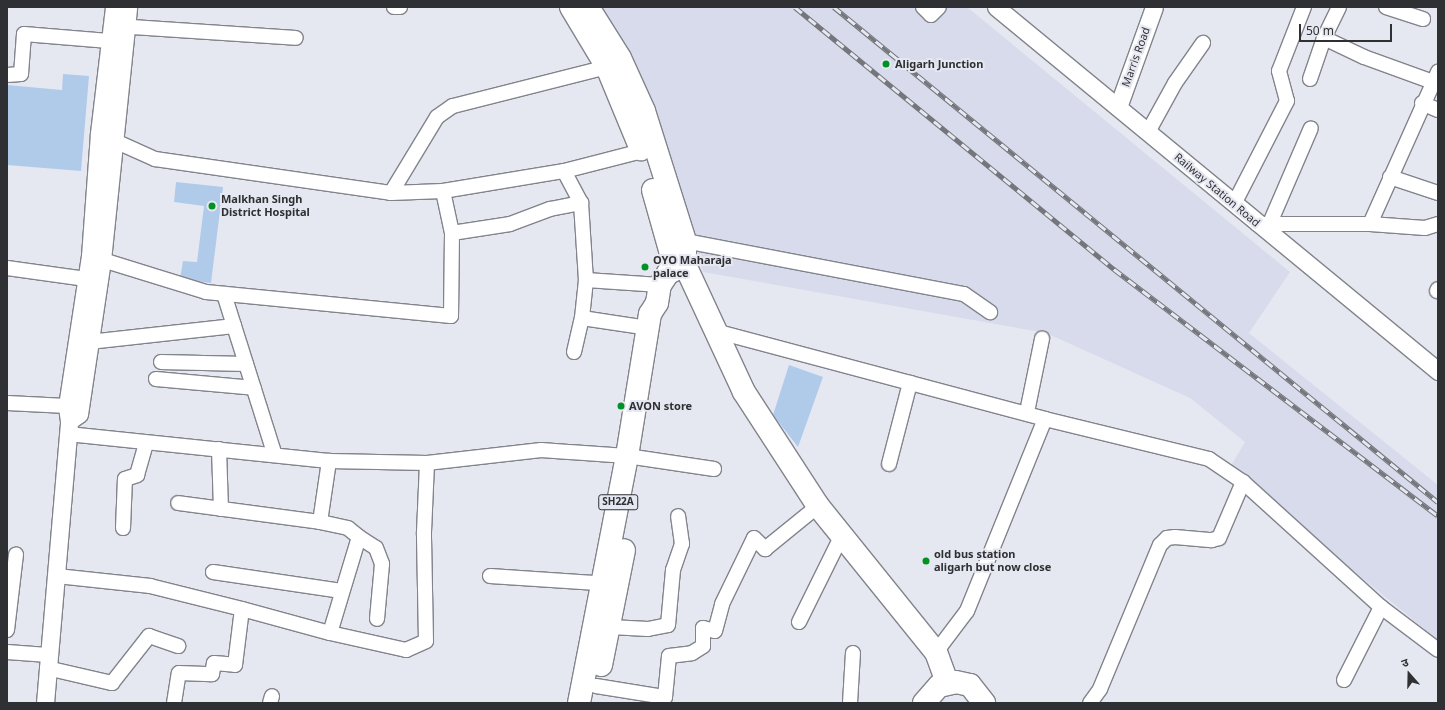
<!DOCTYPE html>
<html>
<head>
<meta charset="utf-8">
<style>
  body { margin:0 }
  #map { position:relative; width:1445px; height:710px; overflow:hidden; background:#e6e8f1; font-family:"Noto Sans","Noto Sans Devanagari",sans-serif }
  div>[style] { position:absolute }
  .built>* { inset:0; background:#d8dbeb }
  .building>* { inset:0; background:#b0cbea }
  .roads { filter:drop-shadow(1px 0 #82848c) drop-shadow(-1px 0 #82848c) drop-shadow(0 1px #82848c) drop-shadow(0 -1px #82848c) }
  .minor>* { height:14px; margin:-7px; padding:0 7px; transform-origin:7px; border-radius:7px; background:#fff }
  .tertiary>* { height:17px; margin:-8.5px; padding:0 8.5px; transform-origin:8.5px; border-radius:8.5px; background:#fff }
  .primary>* { height:22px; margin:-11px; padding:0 11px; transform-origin:11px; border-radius:11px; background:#fff }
  .rail>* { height:4.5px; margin-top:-2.25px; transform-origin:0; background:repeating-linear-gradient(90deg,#e6e8f1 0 9px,#74767b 0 18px); box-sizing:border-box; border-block:1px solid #74767b }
  .dots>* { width:11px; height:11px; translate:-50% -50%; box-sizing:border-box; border:2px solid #e6e8f1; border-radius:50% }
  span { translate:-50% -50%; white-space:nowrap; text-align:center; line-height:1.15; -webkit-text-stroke:4px #e6e8f1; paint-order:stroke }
  .shield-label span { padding:1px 3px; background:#e6e8f1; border:1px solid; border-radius:3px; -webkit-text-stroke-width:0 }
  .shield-label { font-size:10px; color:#2f3033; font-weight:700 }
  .street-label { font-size:11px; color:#2f3033 }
  .poi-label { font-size:11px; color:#2f3033; font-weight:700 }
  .left { translate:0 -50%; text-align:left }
  .frame { position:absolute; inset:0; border:8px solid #2f3033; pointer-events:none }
  .north { position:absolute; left:1389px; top:654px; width:40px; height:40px; -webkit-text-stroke:3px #e6e8f1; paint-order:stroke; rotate:340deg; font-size:11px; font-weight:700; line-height:16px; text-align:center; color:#2f3033 }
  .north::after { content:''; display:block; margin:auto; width:14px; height:18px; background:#2f3033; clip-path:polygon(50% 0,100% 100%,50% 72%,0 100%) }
  .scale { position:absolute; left:1299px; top:24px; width:93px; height:18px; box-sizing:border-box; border:2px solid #2f3033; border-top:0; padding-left:5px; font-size:12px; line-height:14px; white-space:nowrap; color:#2f3033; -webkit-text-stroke:3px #e6e8f1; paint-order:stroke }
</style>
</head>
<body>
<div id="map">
  <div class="built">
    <i style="clip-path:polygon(597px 7px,967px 7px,1290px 272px,1249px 333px,1438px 485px,1438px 640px,1229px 469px,1245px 442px,1190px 398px,1046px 333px,703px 272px,631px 53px)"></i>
  </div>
  <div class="building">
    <i style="clip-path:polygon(63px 74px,89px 76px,81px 171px,7px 165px,7px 85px,62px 90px)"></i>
    <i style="clip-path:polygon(176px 182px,223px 187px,211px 283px,180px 279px,183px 261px,197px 262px,204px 206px,174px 202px)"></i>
    <i style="clip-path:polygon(789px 365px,823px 377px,798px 447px,773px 415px)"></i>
  </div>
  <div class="roads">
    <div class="minor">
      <i style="left:394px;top:7px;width:6px"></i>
      <i style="left:923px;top:7px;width:11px;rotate:45deg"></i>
      <i style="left:931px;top:15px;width:11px;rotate:-45deg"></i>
      <i style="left:1386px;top:7px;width:39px;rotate:18deg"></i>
      <i style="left:117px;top:26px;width:179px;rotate:3.8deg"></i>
      <i style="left:1324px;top:38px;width:44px;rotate:25.4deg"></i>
      <i style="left:1364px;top:57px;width:73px;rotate:19.9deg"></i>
      <i style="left:7px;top:75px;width:14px;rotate:-4deg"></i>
      <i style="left:21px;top:74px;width:40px;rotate:-85.7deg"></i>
      <i style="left:24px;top:34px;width:85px;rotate:4.7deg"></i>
      <i style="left:1310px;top:79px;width:43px;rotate:-71.1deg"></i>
      <i style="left:1324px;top:38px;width:34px;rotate:-64deg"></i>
      <i style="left:1422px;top:103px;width:17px;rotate:24deg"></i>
      <i style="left:1148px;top:132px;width:56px;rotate:-61.1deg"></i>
      <i style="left:1175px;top:83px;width:49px;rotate:-55deg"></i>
      <i style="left:106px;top:137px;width:54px;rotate:24.2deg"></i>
      <i style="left:155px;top:159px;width:238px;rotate:8.2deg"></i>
      <i style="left:391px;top:193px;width:52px;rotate:-2.2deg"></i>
      <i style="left:443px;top:191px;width:123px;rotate:-9.4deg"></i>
      <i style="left:564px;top:171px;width:81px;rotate:-14.4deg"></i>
      <i style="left:564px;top:171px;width:36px;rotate:62deg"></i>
      <i style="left:581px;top:203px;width:77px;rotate:86.3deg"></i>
      <i style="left:1390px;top:177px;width:51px;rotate:18.4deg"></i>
      <i style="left:391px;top:193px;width:89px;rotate:-58.8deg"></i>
      <i style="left:437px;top:117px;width:19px;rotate:-35deg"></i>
      <i style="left:453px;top:106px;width:159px;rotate:-14.2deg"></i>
      <i style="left:1234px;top:204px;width:116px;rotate:-62.8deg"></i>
      <i style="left:1287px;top:101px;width:31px;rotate:-105deg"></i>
      <i style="left:1279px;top:71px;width:69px;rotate:-68.7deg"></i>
      <i style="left:1270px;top:223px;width:103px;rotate:-66.7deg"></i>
      <i style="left:1257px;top:224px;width:113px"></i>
      <i style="left:1370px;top:224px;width:167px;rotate:-65.9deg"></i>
      <i style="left:1370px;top:224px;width:55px;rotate:4.2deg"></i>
      <i style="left:1425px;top:228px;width:14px;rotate:-17deg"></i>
      <i style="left:452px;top:233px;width:59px;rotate:-8.8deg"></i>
      <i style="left:510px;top:224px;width:43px;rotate:-20.6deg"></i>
      <i style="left:550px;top:209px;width:32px;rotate:-11deg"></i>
      <i style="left:685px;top:241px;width:284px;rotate:10.8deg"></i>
      <i style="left:964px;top:294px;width:32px;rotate:35deg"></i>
      <i style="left:93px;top:257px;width:118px;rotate:17.2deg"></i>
      <i style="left:206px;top:292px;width:246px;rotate:5.6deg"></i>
      <i style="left:451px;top:316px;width:83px;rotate:-89.3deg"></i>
      <i style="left:452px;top:233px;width:43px;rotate:-102.1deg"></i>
      <i style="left:7px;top:268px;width:80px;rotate:7.9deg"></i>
      <i style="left:1437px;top:291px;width:2px;rotate:-63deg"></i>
      <i style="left:224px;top:294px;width:167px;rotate:72.5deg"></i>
      <i style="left:582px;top:318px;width:38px;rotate:-84deg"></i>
      <i style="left:586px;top:280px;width:74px;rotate:3.9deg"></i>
      <i style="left:715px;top:331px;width:342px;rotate:14.9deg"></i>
      <i style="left:1045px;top:419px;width:169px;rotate:13.7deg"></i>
      <i style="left:1209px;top:459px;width:41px;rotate:34.1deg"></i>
      <i style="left:1243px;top:482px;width:186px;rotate:42.2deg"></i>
      <i style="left:1381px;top:607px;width:71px;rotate:37deg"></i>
      <i style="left:80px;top:343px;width:155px;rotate:-6.3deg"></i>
      <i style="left:574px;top:352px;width:35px;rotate:-77deg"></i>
      <i style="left:582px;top:318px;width:68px;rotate:8.5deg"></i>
      <i style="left:161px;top:362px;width:85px;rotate:1.3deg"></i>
      <i style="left:156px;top:379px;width:98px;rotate:5.2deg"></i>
      <i style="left:7px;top:403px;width:60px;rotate:2.9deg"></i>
      <i style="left:1027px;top:412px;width:75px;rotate:-78.4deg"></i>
      <i style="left:68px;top:434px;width:262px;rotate:5.9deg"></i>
      <i style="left:329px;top:461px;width:98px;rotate:1.2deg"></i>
      <i style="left:427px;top:463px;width:115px;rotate:-6.5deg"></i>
      <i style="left:541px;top:450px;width:86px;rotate:4deg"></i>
      <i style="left:627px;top:456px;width:88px;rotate:8.5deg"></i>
      <i style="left:219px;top:449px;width:60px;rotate:88.1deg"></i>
      <i style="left:889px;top:464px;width:84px;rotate:-75.5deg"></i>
      <i style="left:320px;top:522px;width:62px;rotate:-81.6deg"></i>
      <i style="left:123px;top:528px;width:49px;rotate:-87.7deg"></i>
      <i style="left:125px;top:479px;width:13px;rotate:-18deg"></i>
      <i style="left:137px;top:475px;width:33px;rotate:-74deg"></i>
      <i style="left:359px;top:537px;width:20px;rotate:33deg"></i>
      <i style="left:376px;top:548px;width:17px;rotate:69deg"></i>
      <i style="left:382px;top:564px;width:55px;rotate:95.2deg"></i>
      <i style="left:213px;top:572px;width:130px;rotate:8.4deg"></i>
      <i style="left:57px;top:576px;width:94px;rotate:6.1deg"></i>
      <i style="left:150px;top:586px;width:95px;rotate:14deg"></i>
      <i style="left:490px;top:576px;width:119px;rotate:3.8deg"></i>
      <i style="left:799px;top:622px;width:95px;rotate:-63.7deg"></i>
      <i style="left:610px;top:627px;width:38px;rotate:3deg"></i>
      <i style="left:648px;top:629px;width:20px;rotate:-11deg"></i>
      <i style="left:668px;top:625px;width:55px;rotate:-84.8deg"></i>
      <i style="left:673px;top:570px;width:28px;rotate:-71deg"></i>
      <i style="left:682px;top:544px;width:28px;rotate:-98deg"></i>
      <i style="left:7px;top:630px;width:76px;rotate:-83.2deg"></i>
      <i style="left:330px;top:633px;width:78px;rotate:12.6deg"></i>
      <i style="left:406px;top:650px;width:22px;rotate:-24deg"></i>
      <i style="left:426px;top:641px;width:109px;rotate:-91.1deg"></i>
      <i style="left:424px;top:532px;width:69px;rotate:-87.5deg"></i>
      <i style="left:7px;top:652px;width:41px;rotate:4.2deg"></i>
      <i style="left:936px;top:652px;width:51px;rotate:-52.9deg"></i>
      <i style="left:967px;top:611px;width:207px;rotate:-67.9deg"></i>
      <i style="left:47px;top:668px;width:67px;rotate:13deg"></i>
      <i style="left:112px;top:683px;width:60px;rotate:-51.8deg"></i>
      <i style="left:149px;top:636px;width:31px;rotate:19deg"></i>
      <i style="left:1344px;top:680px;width:82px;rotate:-63.1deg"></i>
      <i style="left:596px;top:686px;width:70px;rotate:9.1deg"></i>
      <i style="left:665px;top:697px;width:41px;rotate:-84.4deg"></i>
      <i style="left:669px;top:656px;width:23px;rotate:-7deg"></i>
      <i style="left:692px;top:653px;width:13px;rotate:-32deg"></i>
      <i style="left:703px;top:646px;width:18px;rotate:-90deg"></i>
      <i style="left:703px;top:628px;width:12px;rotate:14deg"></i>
      <i style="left:715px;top:631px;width:28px;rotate:-75deg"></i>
      <i style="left:722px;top:604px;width:73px;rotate:-64.1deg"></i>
      <i style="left:754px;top:538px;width:16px;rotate:45deg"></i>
      <i style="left:765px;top:549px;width:68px;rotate:-39.1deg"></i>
      <i style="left:174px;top:703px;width:30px;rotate:-81deg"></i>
      <i style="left:179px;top:673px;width:33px;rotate:2deg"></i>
      <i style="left:212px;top:674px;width:11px;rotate:-80deg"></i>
      <i style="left:214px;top:663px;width:21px;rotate:5deg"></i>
      <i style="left:235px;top:665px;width:56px;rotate:-82.9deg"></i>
      <i style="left:242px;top:609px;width:91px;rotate:15.3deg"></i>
      <i style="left:330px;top:633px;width:100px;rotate:-73.2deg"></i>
      <i style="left:359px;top:537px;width:14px;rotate:-141deg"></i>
      <i style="left:348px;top:528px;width:29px;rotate:-168deg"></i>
      <i style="left:320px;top:522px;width:143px;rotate:-172.4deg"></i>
      <i style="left:270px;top:703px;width:7px;rotate:-74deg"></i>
      <i style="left:850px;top:703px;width:50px;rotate:-86.6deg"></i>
      <i style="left:1090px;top:703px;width:17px;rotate:-54deg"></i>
      <i style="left:1100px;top:689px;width:156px;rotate:-67.4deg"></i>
      <i style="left:1160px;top:545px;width:10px;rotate:-45deg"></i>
      <i style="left:1167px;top:538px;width:8px;rotate:-7deg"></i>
      <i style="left:1175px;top:537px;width:37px;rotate:5deg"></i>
      <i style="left:1212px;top:540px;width:7px;rotate:-16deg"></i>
      <i style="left:1219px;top:538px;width:61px;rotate:-66.8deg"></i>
    </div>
    <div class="tertiary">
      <i style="left:996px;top:7px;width:573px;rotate:39.47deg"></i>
      <i style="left:1118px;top:107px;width:106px;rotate:-70.2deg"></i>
      <i style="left:69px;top:421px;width:12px;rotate:-35deg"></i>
      <i style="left:79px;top:414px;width:156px;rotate:-81.5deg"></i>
      <i style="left:102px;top:260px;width:254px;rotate:-84.1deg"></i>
      <i style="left:45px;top:703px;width:283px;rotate:-85.1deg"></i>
      <i style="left:69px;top:421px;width:15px;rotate:-98deg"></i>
      <i style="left:67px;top:406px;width:152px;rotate:-81.3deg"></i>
      <i style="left:90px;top:256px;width:123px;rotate:-85.8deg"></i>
      <i style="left:99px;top:133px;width:127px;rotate:-83.2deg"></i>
    </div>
    <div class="primary">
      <i style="left:571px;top:7px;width:70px;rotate:59deg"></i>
      <i style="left:607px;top:67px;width:89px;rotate:67.5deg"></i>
      <i style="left:588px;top:7px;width:60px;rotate:57.9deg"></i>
      <i style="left:620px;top:58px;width:58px;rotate:65.6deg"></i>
      <i style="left:644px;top:111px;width:136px;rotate:72.5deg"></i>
      <i style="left:685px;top:241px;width:24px;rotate:90deg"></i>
      <i style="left:685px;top:265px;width:140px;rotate:65.1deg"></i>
      <i style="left:744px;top:392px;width:136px;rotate:57deg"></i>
      <i style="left:818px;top:506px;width:188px;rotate:51.1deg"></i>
      <i style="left:936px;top:652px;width:33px;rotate:70deg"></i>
      <i style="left:653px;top:190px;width:62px;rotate:74.2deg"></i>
      <i style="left:670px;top:250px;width:16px;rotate:35deg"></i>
      <i style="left:601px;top:665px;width:117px;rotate:-78.7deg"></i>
      <i style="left:579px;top:703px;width:252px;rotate:-79deg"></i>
      <i style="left:627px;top:456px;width:144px;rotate:-80.8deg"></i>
      <i style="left:650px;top:314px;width:13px;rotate:-58deg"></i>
      <i style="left:657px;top:303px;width:18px;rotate:-81deg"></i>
      <i style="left:660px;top:285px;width:14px;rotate:-56deg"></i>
      <i style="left:668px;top:273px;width:19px;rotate:-25deg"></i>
      <i style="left:924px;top:703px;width:23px;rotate:-49deg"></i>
      <i style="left:939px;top:686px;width:17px;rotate:-13deg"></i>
      <i style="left:956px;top:682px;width:14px;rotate:12deg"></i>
      <i style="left:970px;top:685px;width:23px;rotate:52deg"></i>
    </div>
  </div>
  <div class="rail">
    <i style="left:795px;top:7px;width:413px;rotate:39.4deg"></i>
    <i style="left:1114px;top:269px;width:407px;rotate:37.3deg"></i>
    <i style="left:834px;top:7px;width:781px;rotate:39.34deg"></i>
  </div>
  <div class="dots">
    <i style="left:886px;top:64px;background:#019226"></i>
    <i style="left:212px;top:206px;background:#019226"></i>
    <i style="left:645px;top:267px;background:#019226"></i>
    <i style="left:621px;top:406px;background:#019226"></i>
    <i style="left:926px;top:561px;background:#019226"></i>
  </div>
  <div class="shield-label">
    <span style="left:618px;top:502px">SH22A</span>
  </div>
  <div class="street-label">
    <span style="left:1136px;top:57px;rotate:-70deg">Marris Road</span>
    <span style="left:1217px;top:190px;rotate:40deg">Railway Station Road</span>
  </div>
  <div class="poi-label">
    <span class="left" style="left:895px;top:64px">Aligarh Junction</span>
    <span class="left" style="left:221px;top:206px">Malkhan Singh<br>District Hospital</span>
    <span class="left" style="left:653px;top:267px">OYO Maharaja<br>palace</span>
    <span class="left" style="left:629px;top:406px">AVON store</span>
    <span class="left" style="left:934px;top:561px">old bus station<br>aligarh but now close</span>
  </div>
  <div class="frame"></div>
  <div class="north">उ</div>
  <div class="scale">50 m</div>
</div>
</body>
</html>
